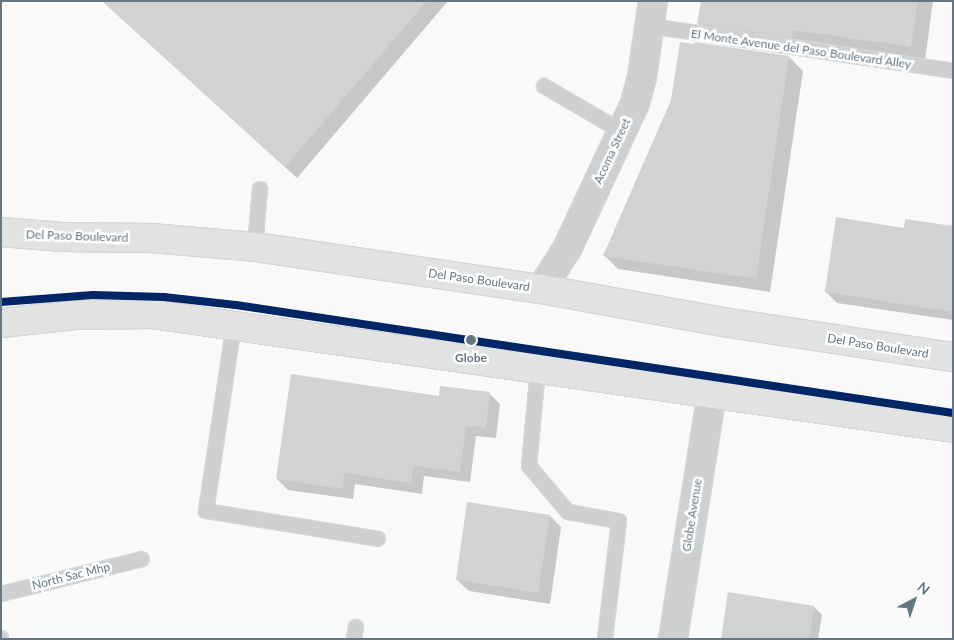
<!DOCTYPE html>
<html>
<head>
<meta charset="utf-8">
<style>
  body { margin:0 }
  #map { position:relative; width:954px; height:640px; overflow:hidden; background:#f9f9f9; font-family:Lato,sans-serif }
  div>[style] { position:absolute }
  .shadow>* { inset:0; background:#0003 }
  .building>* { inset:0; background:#d0d2d3 }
  .roads { filter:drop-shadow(1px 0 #d5d6d7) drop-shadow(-1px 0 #d5d6d7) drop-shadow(0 1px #d5d6d7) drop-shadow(0 -1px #d5d6d7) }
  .service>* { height:14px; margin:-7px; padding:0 7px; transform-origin:7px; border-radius:7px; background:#cecfd0 }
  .minor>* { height:28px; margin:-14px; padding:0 14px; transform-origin:14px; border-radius:14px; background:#cecfd0 }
  .secondary>* { height:28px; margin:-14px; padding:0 14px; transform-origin:14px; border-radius:14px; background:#e1e2e2 }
  .rail-1>* { height:8px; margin:-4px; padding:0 4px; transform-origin:4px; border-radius:4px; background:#002666 }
  .dots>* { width:14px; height:14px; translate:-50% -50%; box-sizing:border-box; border:2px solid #fff; border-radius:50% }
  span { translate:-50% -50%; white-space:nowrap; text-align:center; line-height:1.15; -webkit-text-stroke:5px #fff; paint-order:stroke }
  .street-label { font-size:12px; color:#657683 }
  .stop-label { font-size:12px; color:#657683; font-weight:700 }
  .frame { position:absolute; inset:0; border:2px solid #657683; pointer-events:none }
  .north { position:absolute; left:889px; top:575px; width:50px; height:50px; -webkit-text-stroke:4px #fff; paint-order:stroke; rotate:40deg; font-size:14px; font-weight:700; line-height:20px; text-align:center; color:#657683 }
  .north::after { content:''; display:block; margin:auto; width:18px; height:22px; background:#657683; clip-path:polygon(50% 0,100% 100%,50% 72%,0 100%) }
</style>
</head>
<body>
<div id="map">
  <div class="shadow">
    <i style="clip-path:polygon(102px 1px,448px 1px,297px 178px)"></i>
    <i style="clip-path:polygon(702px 1px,933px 1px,925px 61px,713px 38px,699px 24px)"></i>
    <i style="clip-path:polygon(789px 57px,803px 71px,770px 292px,618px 269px,604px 255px)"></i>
    <i style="clip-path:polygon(951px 221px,953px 320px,837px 303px,826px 292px,950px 227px)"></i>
    <i style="clip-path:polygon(490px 394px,500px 404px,496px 438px,476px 436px,470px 482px,424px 476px,422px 494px,355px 484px,353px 499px,288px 490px,277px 479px)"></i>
    <i style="clip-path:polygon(550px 516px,561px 527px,550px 604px,469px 591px,457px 580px)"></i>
    <i style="clip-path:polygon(814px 607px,822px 615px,818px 639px,722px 639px)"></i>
  </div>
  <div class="building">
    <i style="clip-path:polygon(102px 1px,427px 1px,285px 167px)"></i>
    <i style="clip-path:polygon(701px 1px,918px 1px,911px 47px,793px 30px,792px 38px,697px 24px)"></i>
    <i style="clip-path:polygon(680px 42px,694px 44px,695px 42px,789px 56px,756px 279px,603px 256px,671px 100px)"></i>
    <i style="clip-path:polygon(836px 217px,904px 228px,905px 219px,953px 226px,953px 312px,825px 292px)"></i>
    <i style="clip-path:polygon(291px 374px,439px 396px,440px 386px,490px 392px,486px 428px,466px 426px,460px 472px,414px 466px,411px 483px,344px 473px,343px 489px,276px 479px)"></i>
    <i style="clip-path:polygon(467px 502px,550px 515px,538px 593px,456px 580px)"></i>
    <i style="clip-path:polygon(728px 592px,814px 606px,809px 639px,721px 639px)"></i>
  </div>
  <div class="roads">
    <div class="service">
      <i style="left:650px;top:26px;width:306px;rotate:8.4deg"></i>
      <i style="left:544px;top:86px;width:89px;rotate:30.3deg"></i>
      <i style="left:255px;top:247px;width:58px;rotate:-85.1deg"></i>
      <i style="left:234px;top:324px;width:189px;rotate:98.5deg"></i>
      <i style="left:206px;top:511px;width:174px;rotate:9.2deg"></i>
      <i style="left:538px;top:369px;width:97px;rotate:95.3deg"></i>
      <i style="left:529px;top:466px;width:60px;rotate:49.7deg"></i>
      <i style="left:568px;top:512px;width:52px;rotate:10deg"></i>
      <i style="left:619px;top:521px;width:119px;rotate:96.8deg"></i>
      <i style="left:1px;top:594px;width:145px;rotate:-13.9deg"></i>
      <i style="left:1px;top:638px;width:1px;rotate:90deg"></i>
      <i style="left:354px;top:639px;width:12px;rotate:-81deg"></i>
    </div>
    <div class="minor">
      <i style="left:541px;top:289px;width:48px;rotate:-57deg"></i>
      <i style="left:567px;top:249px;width:161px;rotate:-65deg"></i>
      <i style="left:635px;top:103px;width:27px;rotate:-75deg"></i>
      <i style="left:642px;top:77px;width:77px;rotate:-81.8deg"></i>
      <i style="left:673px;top:639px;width:250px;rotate:-81deg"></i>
    </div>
    <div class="secondary">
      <i style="left:1px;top:232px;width:62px;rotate:4.6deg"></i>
      <i style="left:63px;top:237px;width:88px;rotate:0.7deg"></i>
      <i style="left:151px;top:238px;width:104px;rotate:4.9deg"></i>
      <i style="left:255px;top:247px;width:289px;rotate:8.4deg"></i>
      <i style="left:541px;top:289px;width:185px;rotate:10.3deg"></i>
      <i style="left:723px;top:322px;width:233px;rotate:8.7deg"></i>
      <i style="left:1px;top:323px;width:74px;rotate:-6.2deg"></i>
      <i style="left:75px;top:315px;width:76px;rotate:-0.8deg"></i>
      <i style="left:151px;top:314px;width:810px;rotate:8.09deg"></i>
    </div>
  </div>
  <div class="rail-1">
    <i style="left:1px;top:302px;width:92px;rotate:-4.4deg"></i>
    <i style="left:93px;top:295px;width:71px;rotate:1.6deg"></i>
    <i style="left:164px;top:297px;width:72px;rotate:6.3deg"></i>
    <i style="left:236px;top:305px;width:725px;rotate:8.57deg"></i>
  </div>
  <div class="dots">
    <i style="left:471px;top:340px;background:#657683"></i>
  </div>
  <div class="street-label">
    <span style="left:801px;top:49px;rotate:8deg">El Monte Avenue del Paso Boulevard Alley</span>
    <span style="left:612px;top:151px;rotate:-65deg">Acoma Street</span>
    <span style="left:77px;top:236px;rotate:2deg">Del Paso Boulevard</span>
    <span style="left:479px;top:280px;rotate:8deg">Del Paso Boulevard</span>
    <span style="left:878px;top:346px;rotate:9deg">Del Paso Boulevard</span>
    <span style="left:692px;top:515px;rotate:-81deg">Globe Avenue</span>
    <span style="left:71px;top:576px;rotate:-14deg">North Sac Mhp</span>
  </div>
  <div class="stop-label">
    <span style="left:471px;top:358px">Globe</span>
  </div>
  <div class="frame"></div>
  <div class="north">N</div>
</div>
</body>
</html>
